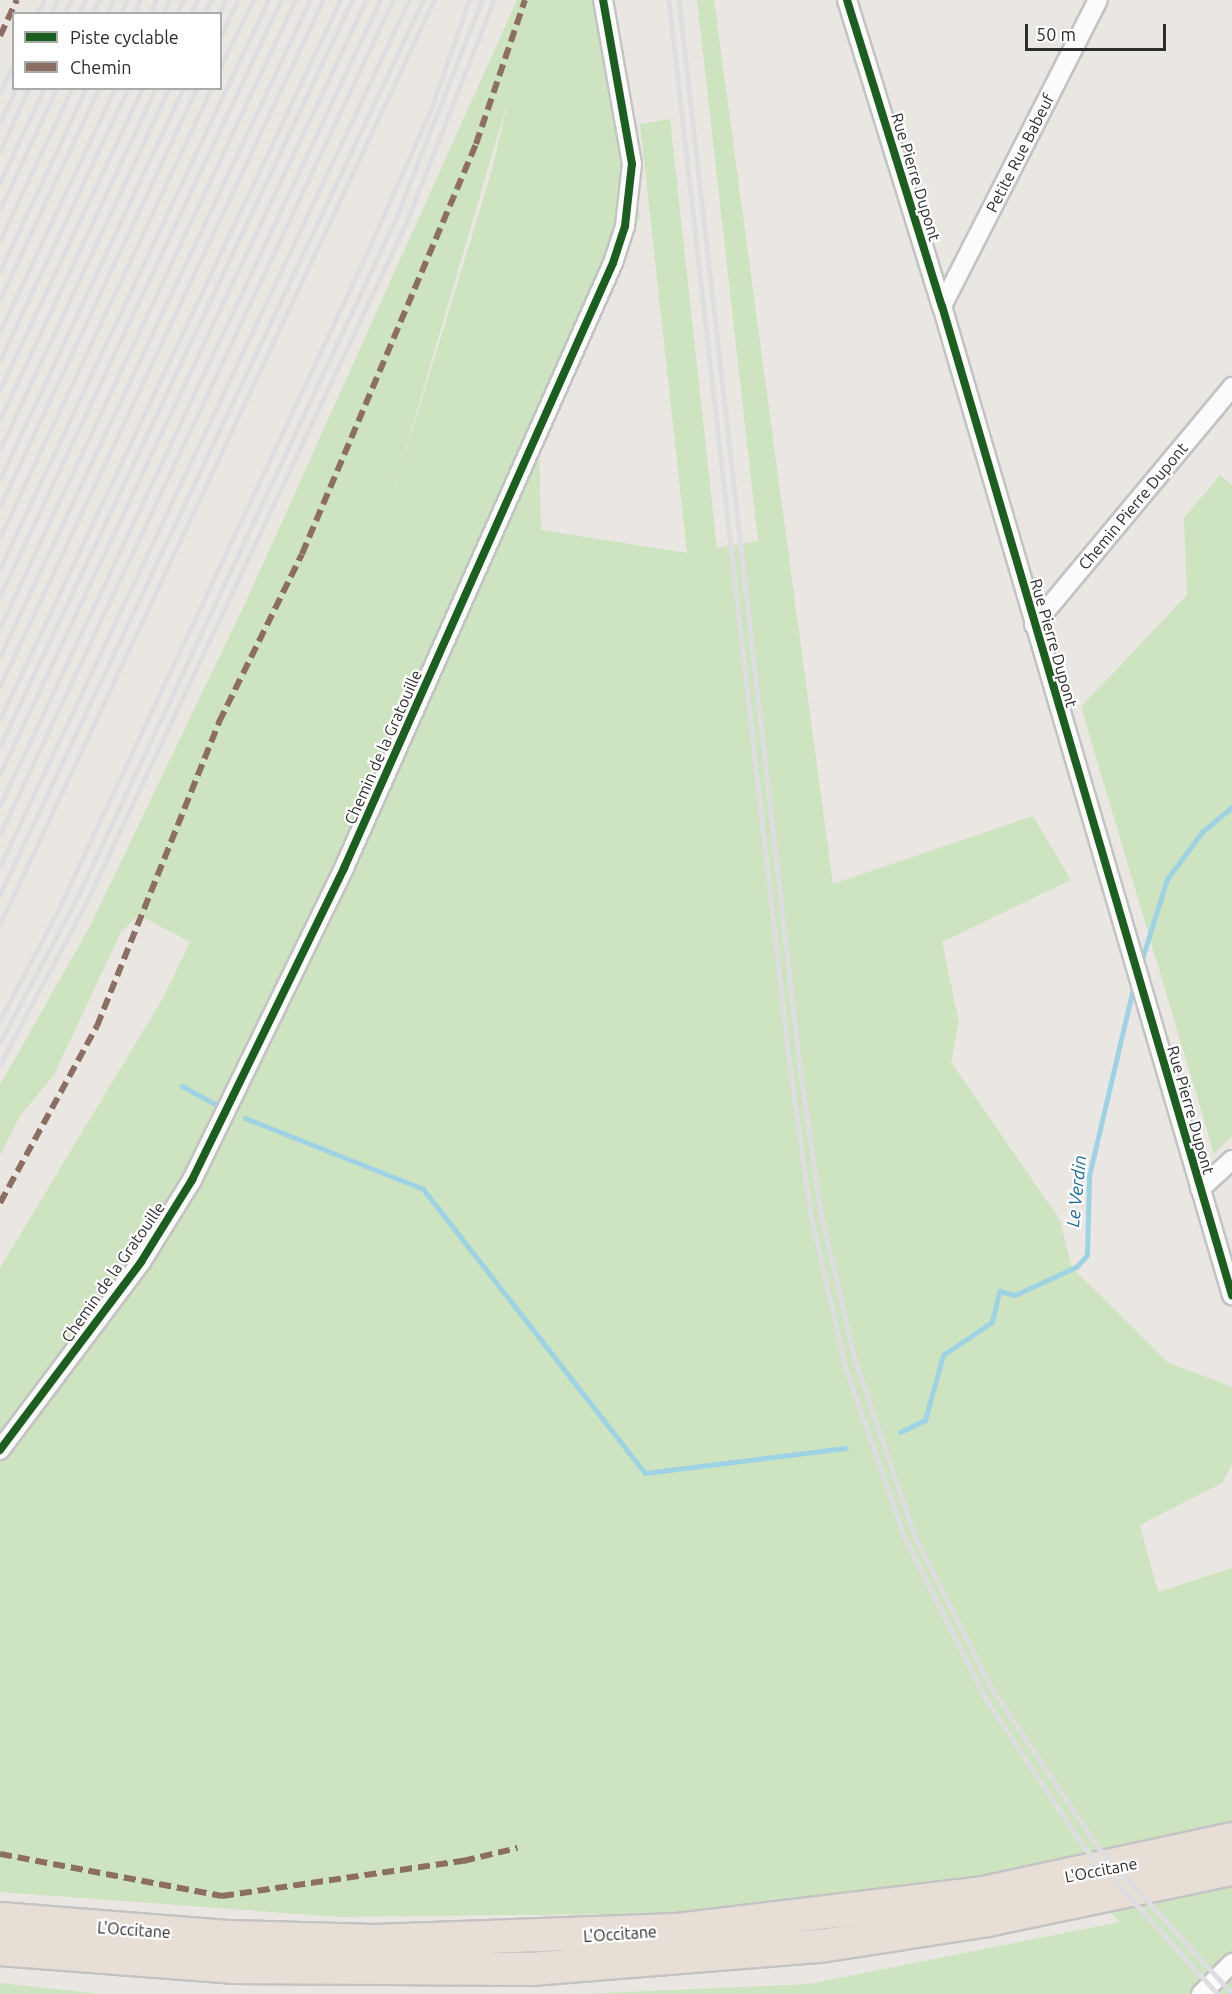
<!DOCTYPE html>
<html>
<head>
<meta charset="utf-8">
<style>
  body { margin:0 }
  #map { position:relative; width:1232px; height:1994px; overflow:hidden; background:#eae7e3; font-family:Ubuntu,sans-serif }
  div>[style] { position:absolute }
  .green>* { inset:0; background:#cee3bf }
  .stream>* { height:5px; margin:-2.5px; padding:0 2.5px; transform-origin:2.5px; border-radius:2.5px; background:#9dd3e5 }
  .roads { filter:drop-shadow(2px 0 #c4c3c3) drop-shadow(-2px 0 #c4c3c3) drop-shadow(0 2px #c4c3c3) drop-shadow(0 -2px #c4c3c3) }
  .street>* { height:18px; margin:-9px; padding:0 9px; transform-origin:9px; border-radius:9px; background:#fcfbfb }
  .highway>* { height:32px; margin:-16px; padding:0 16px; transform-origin:16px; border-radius:16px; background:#e7ded6 }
  .rail>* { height:4.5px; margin:-2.25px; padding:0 2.25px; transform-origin:2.25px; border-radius:2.25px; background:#dedee0 }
  .quiet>* { height:6px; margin-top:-3px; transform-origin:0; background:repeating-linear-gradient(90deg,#8d6e63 0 12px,transparent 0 18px) }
  .cycleway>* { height:8px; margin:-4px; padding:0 4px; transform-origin:4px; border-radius:4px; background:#1b5e20 }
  span { translate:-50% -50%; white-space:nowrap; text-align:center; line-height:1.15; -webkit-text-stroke:4.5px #fff; paint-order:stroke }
  .street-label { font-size:16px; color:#2c2c2c }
  .water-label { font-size:18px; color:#186b95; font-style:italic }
  .legend { position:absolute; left:12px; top:12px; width:210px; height:78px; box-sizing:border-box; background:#fff; border:2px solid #ababab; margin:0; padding:8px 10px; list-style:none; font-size:18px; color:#2c2c2c }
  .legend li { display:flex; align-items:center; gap:12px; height:30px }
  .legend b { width:30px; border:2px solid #ababab }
  .scale { position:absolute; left:1025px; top:24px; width:141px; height:27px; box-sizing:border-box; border:3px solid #2c2c2c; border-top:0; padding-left:8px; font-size:18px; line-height:21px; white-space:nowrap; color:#2c2c2c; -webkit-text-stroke:4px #fff; paint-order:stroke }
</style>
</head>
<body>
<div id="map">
  <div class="green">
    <i style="clip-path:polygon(evenodd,517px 0,601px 0,640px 216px,539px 451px,541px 530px,687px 553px,640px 124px,670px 119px,717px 548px,758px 541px,697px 0,714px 0,833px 884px,1033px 816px,1071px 880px,942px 942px,959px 1022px,951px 1062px,1060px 1220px,1072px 1268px,1167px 1362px,1232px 1387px,1232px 1464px,1222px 1483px,1140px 1525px,1158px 1592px,1232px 1568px,1232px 1994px,581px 1994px,809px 1984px,1120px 1922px,1067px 1865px,700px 1913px,340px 1917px,0 1892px,0 1268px,163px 998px,190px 942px,139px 915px,121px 932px,54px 1075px,20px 1116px,0 1155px,0 1085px,90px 926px,249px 595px,517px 0,508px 100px,492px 170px,390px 503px,508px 100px)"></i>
    <i style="clip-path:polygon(1220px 475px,1232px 485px,1232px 1136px,1214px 1154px,1081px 707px,1187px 595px,1184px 518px)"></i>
    <i style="clip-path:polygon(0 1983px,100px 1994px,0 1994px)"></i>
  </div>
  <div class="stream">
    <i style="left:1141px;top:962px;width:87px;rotate:-72.6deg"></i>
    <i style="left:1167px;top:879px;width:59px;rotate:-53.3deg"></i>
    <i style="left:1202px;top:832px;width:39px;rotate:-40deg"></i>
    <i style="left:182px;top:1086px;width:46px;rotate:28.8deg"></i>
    <i style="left:245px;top:1118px;width:192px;rotate:21.7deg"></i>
    <i style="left:423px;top:1189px;width:360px;rotate:52deg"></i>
    <i style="left:645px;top:1473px;width:202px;rotate:-7.1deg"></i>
    <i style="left:900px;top:1432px;width:28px;rotate:-26deg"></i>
    <i style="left:925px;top:1420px;width:67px;rotate:-74.5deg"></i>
    <i style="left:943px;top:1355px;width:59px;rotate:-34deg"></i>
    <i style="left:992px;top:1322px;width:32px;rotate:-77deg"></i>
    <i style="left:999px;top:1291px;width:16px;rotate:14deg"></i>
    <i style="left:1015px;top:1295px;width:67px;rotate:-24.7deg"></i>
    <i style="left:1076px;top:1267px;width:16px;rotate:-47deg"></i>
    <i style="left:1087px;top:1255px;width:79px;rotate:-88.5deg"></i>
    <i style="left:1089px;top:1176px;width:189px;rotate:-76.8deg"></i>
  </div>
  <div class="roads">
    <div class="street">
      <i style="left:847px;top:0;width:320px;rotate:72.8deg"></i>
      <i style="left:942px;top:306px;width:1031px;rotate:73.66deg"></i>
      <i style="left:942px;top:306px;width:343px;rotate:-63deg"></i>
      <i style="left:1034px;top:625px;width:310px;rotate:-50.2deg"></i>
      <i style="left:1200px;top:1189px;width:43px;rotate:-42.2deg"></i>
      <i style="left:0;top:1450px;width:235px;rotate:-53.1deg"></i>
      <i style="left:141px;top:1262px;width:97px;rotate:-58.1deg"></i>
      <i style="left:192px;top:1180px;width:347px;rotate:-64deg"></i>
      <i style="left:344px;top:868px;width:662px;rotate:-66.03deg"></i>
      <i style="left:613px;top:263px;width:39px;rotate:-72deg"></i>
      <i style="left:625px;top:226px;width:62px;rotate:-83.6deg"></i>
      <i style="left:632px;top:164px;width:167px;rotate:-100deg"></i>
      <i style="left:1201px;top:1994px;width:44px;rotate:-45deg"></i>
    </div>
    <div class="highway">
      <i style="left:0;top:1919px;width:231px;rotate:4.5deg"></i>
      <i style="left:230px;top:1937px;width:145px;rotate:1.6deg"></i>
      <i style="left:375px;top:1941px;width:302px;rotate:-2.1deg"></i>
      <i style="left:677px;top:1930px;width:308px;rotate:-6.9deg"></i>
      <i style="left:983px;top:1893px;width:255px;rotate:-12.2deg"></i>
      <i style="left:0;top:1949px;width:233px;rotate:4.4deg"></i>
      <i style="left:232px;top:1967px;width:300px;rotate:0.4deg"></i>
      <i style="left:532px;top:1969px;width:289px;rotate:-4.6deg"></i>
      <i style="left:820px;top:1946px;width:169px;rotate:-8.8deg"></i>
      <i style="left:987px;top:1920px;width:250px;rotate:-11.8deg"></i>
    </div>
  </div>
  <div class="rail">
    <i style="left:669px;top:0;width:1074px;rotate:83.53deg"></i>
    <i style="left:790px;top:1067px;width:148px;rotate:81.9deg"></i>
    <i style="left:811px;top:1214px;width:155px;rotate:77.3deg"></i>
    <i style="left:845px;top:1365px;width:183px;rotate:70.9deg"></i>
    <i style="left:905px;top:1538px;width:182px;rotate:63.2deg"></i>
    <i style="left:987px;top:1700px;width:178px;rotate:56.5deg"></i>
    <i style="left:1085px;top:1848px;width:197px;rotate:47.7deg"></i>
    <i style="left:679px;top:0;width:1074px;rotate:83.53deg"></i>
    <i style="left:800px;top:1067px;width:147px;rotate:81.8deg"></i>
    <i style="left:821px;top:1212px;width:151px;rotate:77deg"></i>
    <i style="left:855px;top:1359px;width:187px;rotate:71.3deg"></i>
    <i style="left:915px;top:1536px;width:167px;rotate:63.3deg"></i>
    <i style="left:990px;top:1685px;width:195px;rotate:56.3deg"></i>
    <i style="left:1098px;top:1847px;width:198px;rotate:47.5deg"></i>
    <i style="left:37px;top:14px;width:16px;rotate:-63deg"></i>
    <i style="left:51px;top:14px;width:15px;rotate:-67deg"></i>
    <i style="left:64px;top:14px;width:16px;rotate:-63deg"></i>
    <i style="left:79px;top:14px;width:15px;rotate:-67deg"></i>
    <i style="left:92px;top:14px;width:16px;rotate:-63deg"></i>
    <i style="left:107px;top:14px;width:15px;rotate:-67deg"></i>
    <i style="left:121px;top:14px;width:15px;rotate:-67deg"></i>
    <i style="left:134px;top:14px;width:15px;rotate:-67deg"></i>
    <i style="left:150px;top:14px;width:15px;rotate:-67deg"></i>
    <i style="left:163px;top:14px;width:15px;rotate:-67deg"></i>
    <i style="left:177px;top:14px;width:15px;rotate:-67deg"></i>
    <i style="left:191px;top:14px;width:15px;rotate:-67deg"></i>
    <i style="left:204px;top:14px;width:16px;rotate:-63deg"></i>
    <i style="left:219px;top:14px;width:15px;rotate:-67deg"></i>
    <i style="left:220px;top:38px;width:42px;rotate:-64.7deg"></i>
    <i style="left:220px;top:68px;width:76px;rotate:-64.1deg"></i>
    <i style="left:0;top:92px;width:31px;rotate:-63deg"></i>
    <i style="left:0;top:122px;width:38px;rotate:-65deg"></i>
    <i style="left:0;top:151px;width:69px;rotate:-65.3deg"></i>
    <i style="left:0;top:182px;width:104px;rotate:-64.9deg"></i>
    <i style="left:0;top:209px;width:134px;rotate:-64.8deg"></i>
    <i style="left:0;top:240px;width:168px;rotate:-64.7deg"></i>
    <i style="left:0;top:271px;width:202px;rotate:-64.8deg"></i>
    <i style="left:0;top:299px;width:233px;rotate:-64.9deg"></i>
    <i style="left:0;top:331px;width:269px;rotate:-64.7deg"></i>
    <i style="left:0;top:360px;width:301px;rotate:-64.8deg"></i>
    <i style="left:0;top:389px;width:333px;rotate:-64.7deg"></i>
    <i style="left:0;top:419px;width:366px;rotate:-64.8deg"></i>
    <i style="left:0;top:449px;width:399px;rotate:-64.9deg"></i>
    <i style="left:0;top:479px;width:432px;rotate:-64.9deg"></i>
    <i style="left:0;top:506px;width:462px;rotate:-64.8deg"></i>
    <i style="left:0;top:537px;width:496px;rotate:-64.8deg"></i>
    <i style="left:0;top:568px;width:628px;rotate:-64.74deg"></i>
    <i style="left:0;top:596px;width:659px;rotate:-64.76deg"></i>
    <i style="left:0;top:627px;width:693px;rotate:-64.8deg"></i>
    <i style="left:0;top:656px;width:726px;rotate:-64.71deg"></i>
    <i style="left:0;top:686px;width:758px;rotate:-64.79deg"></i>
    <i style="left:0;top:719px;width:795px;rotate:-64.69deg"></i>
    <i style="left:0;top:746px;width:825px;rotate:-64.74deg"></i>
    <i style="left:0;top:774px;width:856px;rotate:-64.69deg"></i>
    <i style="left:0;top:805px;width:890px;rotate:-64.73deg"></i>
    <i style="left:0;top:834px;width:922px;rotate:-64.77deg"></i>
    <i style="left:0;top:866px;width:958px;rotate:-64.72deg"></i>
    <i style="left:0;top:894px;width:989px;rotate:-64.68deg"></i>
    <i style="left:0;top:924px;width:1021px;rotate:-64.84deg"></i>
    <i style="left:0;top:1020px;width:127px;rotate:-62.2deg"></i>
    <i style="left:59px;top:908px;width:705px;rotate:-64.82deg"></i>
    <i style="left:359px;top:270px;width:176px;rotate:-65.9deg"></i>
    <i style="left:431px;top:109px;width:115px;rotate:-70.8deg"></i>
    <i style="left:0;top:1042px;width:163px;rotate:-61.9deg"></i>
    <i style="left:77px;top:898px;width:751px;rotate:-64.87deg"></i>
    <i style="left:396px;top:218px;width:234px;rotate:-68.5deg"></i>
    <i style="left:0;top:1064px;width:183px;rotate:-61.9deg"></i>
    <i style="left:86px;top:903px;width:752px;rotate:-64.8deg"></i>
    <i style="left:406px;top:223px;width:240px;rotate:-68.5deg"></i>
  </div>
  <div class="quiet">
    <i style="left:0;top:36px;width:40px;rotate:-65deg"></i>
    <i style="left:0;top:1203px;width:202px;rotate:-61.3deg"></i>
    <i style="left:97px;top:1026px;width:328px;rotate:-68.1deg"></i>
    <i style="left:219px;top:722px;width:187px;rotate:-63.7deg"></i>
    <i style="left:302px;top:554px;width:445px;rotate:-67deg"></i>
    <i style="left:476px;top:144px;width:152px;rotate:-71.2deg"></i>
    <i style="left:0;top:1854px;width:226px;rotate:10.7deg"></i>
    <i style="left:222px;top:1896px;width:244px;rotate:-8.3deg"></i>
    <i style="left:463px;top:1861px;width:56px;rotate:-13.5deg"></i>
  </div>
  <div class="cycleway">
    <i style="left:847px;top:0;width:320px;rotate:72.8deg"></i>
    <i style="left:942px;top:306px;width:1031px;rotate:73.66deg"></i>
    <i style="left:0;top:1450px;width:235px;rotate:-53.1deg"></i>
    <i style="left:141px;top:1262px;width:97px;rotate:-58.1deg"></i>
    <i style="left:192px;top:1180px;width:347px;rotate:-64deg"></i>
    <i style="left:344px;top:868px;width:662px;rotate:-66.03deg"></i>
    <i style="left:613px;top:263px;width:39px;rotate:-72deg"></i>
    <i style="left:625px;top:226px;width:62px;rotate:-83.6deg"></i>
    <i style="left:632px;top:164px;width:167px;rotate:-100deg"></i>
  </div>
  <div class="street-label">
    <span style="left:1020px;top:153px;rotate:-63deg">Petite Rue Babeuf</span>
    <span style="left:916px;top:177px;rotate:73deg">Rue Pierre Dupont</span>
    <span style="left:1133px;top:506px;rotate:-50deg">Chemin Pierre Dupont</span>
    <span style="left:1054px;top:643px;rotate:74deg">Rue Pierre Dupont</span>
    <span style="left:383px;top:747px;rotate:-66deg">Chemin de la Gratouille</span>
    <span style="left:1191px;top:1110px;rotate:74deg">Rue Pierre Dupont</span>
    <span style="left:113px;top:1272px;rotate:-55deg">Chemin de la Gratouille</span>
    <span style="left:1101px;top:1870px;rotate:-11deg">L'Occitane</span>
    <span style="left:134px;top:1930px;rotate:4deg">L'Occitane</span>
    <span style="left:620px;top:1934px;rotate:-4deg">L'Occitane</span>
  </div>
  <div class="water-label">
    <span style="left:1076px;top:1191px;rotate:-84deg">Le Verdin</span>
  </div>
  <ul class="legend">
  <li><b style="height:8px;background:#1b5e20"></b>Piste cyclable</li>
  <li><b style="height:8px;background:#8d6e63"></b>Chemin</li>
  </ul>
  <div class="scale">50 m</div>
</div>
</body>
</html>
